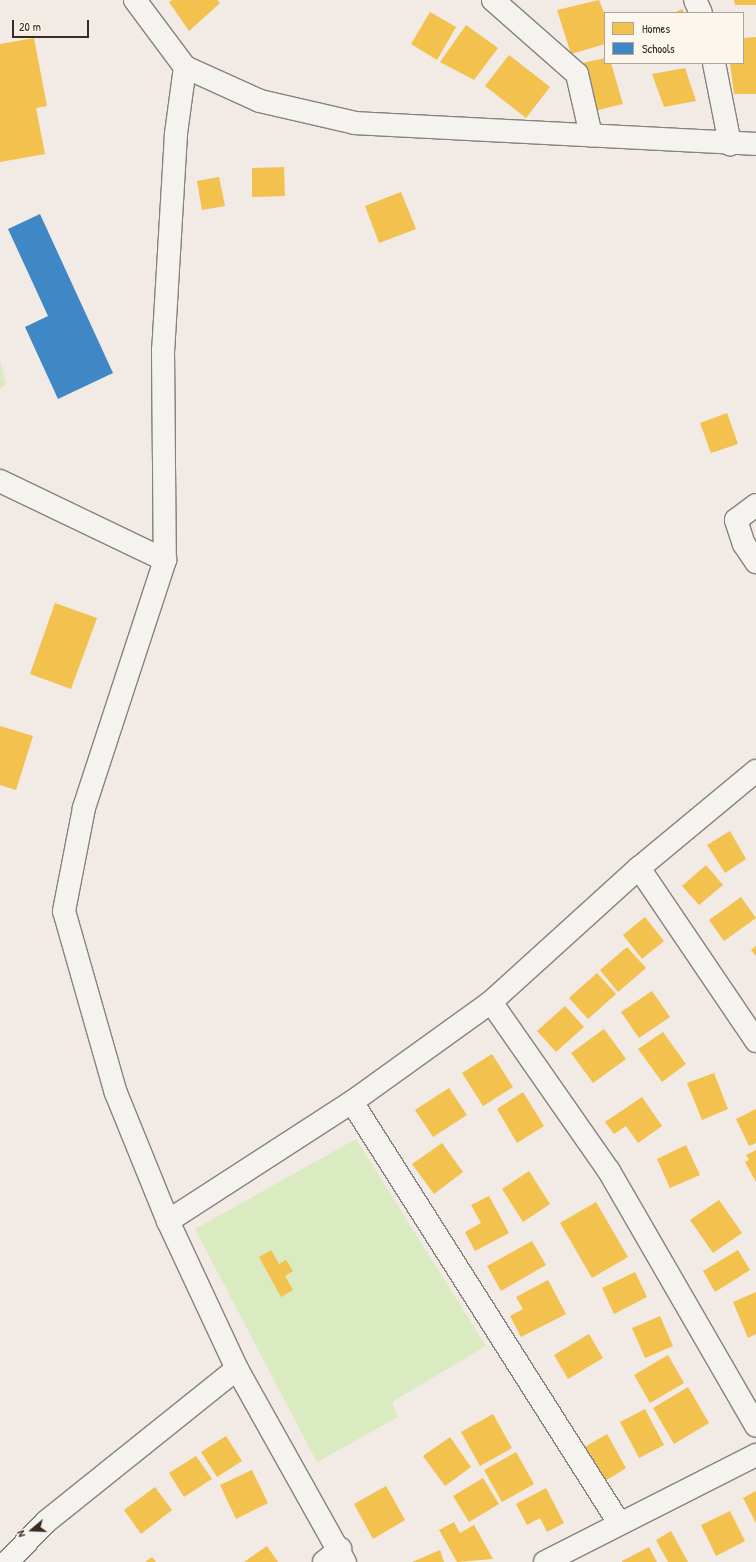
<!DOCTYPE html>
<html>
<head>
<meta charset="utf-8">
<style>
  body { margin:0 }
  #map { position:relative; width:756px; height:1562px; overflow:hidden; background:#f2eae4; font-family:"Patrick Hand",sans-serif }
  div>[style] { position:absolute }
  .green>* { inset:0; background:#daeac1 }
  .homes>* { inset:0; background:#f2c14e }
  .schools>* { inset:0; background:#3f88c5 }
  .roads { filter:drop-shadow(1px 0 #88827c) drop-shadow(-1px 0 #88827c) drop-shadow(0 1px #88827c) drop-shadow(0 -1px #88827c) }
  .minor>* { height:22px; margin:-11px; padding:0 11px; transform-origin:11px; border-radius:11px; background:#f5f3ef }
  span { translate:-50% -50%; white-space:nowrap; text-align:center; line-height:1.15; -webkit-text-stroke:4px #fbf7ec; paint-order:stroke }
  .legend { position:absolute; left:604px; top:12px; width:140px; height:52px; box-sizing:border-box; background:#fbf7ec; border:1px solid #aea59a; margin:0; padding:5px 7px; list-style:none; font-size:12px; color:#3b2a1e }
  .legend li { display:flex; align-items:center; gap:8px; height:20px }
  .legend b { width:20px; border:1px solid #aea59a }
  .north { position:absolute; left:12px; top:1510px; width:40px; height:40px; -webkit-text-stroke:3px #fbf7ec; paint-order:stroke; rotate:251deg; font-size:11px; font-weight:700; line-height:16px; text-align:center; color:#3b2a1e }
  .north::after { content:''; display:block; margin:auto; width:14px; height:18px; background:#3b2a1e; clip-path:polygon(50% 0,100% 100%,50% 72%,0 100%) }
  .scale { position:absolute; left:12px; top:20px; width:77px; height:18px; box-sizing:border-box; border:2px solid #3b2a1e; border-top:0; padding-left:5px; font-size:12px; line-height:14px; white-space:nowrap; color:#3b2a1e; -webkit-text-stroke:3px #fbf7ec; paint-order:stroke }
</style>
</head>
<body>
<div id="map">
  <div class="green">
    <i style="clip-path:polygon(0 360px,6px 384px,0 389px)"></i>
    <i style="clip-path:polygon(356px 1139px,486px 1346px,392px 1402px,398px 1417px,317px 1462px,195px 1229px)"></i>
  </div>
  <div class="homes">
    <i style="clip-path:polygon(172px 0,217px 0,220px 3px,189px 31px,169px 2px)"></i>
    <i style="clip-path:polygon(599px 0,605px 15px,605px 44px,571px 54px,557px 10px)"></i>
    <i style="clip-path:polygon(734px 0,756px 0,756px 5px,735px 5px)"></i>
    <i style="clip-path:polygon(682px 9px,684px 13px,674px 13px)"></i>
    <i style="clip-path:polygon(430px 12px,456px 27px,437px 60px,411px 44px)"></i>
    <i style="clip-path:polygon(466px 25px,498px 48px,474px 80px,440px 62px)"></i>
    <i style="clip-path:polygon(756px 37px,756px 94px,734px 94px,730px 63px,743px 63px,743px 38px)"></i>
    <i style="clip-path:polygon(34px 38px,47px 106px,36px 108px,45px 154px,0 162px,0 44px)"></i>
    <i style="clip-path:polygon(509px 55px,550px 87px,526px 118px,485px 86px)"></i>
    <i style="clip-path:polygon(605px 58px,605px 63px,611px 63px,623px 104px,594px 111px,578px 64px)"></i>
    <i style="clip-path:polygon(685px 68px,696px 101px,664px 107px,652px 74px)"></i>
    <i style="clip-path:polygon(284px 167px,285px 196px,252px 197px,252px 168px)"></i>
    <i style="clip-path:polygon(219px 177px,225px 206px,202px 210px,197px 181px)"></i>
    <i style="clip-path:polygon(401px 192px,416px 229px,379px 243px,365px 206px)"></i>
    <i style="clip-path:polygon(727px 413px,738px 444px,711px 453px,700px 423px)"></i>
    <i style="clip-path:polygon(55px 603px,97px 618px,71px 689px,30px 674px)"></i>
    <i style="clip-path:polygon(0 726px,33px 736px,16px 790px,0 785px)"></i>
    <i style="clip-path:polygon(730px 831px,746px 859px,725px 873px,707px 845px)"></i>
    <i style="clip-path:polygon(706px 865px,723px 885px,699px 905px,682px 886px)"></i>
    <i style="clip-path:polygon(741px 897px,756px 918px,724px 941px,709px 920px)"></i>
    <i style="clip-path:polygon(645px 917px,664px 941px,642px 959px,623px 935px)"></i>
    <i style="clip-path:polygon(756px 946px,756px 956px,751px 950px)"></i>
    <i style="clip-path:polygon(627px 947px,646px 968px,618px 992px,600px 970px)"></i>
    <i style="clip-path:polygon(597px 973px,616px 994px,588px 1019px,569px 998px)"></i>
    <i style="clip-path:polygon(652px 991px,670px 1017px,639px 1038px,621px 1012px)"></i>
    <i style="clip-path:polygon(565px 1006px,584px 1027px,556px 1052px,537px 1031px)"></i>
    <i style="clip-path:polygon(604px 1029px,626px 1059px,593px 1083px,571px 1053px)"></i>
    <i style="clip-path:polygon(663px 1032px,686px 1064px,662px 1082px,638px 1049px)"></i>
    <i style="clip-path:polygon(492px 1054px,513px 1087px,483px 1106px,462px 1073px)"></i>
    <i style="clip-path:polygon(714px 1073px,728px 1109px,702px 1120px,687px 1083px)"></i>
    <i style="clip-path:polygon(449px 1088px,467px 1115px,433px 1137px,415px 1110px)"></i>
    <i style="clip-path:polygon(523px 1092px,544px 1126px,517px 1143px,497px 1109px)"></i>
    <i style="clip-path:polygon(642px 1097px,662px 1126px,638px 1143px,626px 1126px,614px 1134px,605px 1122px)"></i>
    <i style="clip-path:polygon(756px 1109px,756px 1143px,749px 1146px,736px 1119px)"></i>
    <i style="clip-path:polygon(442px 1143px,463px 1172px,434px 1194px,412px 1164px)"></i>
    <i style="clip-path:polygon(686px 1145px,700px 1175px,670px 1188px,657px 1159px)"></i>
    <i style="clip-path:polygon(756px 1150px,756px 1182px,745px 1162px,749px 1160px,746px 1155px)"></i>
    <i style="clip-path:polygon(529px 1171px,550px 1204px,523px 1222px,502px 1189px)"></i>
    <i style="clip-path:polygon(489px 1196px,509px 1233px,475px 1251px,465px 1232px,481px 1223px,471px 1205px)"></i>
    <i style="clip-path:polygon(719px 1200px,742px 1233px,713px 1253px,690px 1220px)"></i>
    <i style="clip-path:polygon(596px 1202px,628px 1257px,592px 1278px,560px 1223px)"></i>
    <i style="clip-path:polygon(532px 1241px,546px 1265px,501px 1291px,487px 1266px)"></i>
    <i style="clip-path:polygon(271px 1250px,279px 1264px,286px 1260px,293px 1271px,285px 1276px,293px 1290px,281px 1297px,259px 1257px)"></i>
    <i style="clip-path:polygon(738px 1250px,750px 1270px,715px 1292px,703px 1271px)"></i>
    <i style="clip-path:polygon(635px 1272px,647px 1297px,614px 1314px,602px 1288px)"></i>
    <i style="clip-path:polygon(548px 1280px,566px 1314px,521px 1337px,510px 1316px,523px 1309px,516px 1297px)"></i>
    <i style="clip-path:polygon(756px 1292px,756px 1334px,748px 1338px,733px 1302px)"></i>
    <i style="clip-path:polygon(660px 1316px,673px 1346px,645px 1358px,632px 1328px)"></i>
    <i style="clip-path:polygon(589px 1334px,603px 1358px,568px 1379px,554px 1355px)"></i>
    <i style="clip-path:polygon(668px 1355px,684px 1383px,650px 1403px,634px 1375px)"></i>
    <i style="clip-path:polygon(688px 1387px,709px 1423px,674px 1444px,653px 1408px)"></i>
    <i style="clip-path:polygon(645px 1409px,664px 1445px,639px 1458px,620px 1422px)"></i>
    <i style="clip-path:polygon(493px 1414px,512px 1448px,480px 1466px,461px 1432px)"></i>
    <i style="clip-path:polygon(607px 1434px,626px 1468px,602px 1483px,583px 1448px)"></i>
    <i style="clip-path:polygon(226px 1436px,242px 1461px,217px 1477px,201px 1452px)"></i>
    <i style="clip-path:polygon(450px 1437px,471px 1467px,445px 1486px,423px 1456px)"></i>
    <i style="clip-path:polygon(516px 1452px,534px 1484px,502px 1502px,484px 1470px)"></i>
    <i style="clip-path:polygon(196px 1456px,212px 1479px,184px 1497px,169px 1473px)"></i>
    <i style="clip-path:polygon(252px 1470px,268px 1503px,236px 1519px,220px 1485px)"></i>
    <i style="clip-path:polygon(483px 1478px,499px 1504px,469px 1522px,453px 1496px)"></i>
    <i style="clip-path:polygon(386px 1486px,405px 1520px,373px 1539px,354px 1504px)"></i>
    <i style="clip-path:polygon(155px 1487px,172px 1510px,141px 1534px,124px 1510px)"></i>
    <i style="clip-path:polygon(546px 1488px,564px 1523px,547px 1532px,540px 1518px,527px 1525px,516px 1504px)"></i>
    <i style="clip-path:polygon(756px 1491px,756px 1523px,743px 1498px)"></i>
    <i style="clip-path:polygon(730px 1511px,745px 1541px,716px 1556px,701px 1525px)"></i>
    <i style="clip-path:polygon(454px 1522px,460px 1533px,474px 1525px,493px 1559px,457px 1562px,439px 1530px)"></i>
    <i style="clip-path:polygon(671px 1531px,688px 1562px,668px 1562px,656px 1540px)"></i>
    <i style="clip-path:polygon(267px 1546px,278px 1562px,244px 1562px)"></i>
    <i style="clip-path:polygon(649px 1547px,657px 1562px,622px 1562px,622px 1561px)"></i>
    <i style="clip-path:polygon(440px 1550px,444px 1562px,412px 1562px)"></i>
    <i style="clip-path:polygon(152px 1557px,156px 1562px,145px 1562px)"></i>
  </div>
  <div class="schools">
    <i style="clip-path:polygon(40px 214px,113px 373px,58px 399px,25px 327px,48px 316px,8px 229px)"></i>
  </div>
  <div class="roads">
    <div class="minor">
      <i style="left:135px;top:0;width:84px;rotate:53.3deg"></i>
      <i style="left:185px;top:67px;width:82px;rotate:24.4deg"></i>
      <i style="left:260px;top:101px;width:98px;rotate:13deg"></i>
      <i style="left:355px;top:123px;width:402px;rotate:3deg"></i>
      <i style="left:493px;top:0;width:112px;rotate:41.4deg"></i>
      <i style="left:577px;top:74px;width:63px;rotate:77.1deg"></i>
      <i style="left:695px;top:0;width:14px;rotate:65deg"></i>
      <i style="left:714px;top:63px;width:83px;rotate:78.8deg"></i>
      <i style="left:185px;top:67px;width:68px;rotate:97.7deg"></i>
      <i style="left:176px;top:134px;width:216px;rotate:93.4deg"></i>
      <i style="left:163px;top:350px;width:210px;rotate:89.5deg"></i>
      <i style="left:165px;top:560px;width:261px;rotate:108.1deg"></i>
      <i style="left:84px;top:808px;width:105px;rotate:101deg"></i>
      <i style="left:64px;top:911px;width:189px;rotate:74.1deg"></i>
      <i style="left:116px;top:1093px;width:138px;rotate:67.9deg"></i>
      <i style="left:168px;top:1221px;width:163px;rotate:65deg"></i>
      <i style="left:237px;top:1369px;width:221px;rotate:60.8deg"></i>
      <i style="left:0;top:481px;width:183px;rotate:25.6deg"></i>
      <i style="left:756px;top:505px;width:25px;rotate:143deg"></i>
      <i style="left:736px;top:520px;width:25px;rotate:72deg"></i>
      <i style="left:744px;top:544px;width:22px;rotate:56deg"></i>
      <i style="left:639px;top:868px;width:209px;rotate:55.9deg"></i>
      <i style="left:491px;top:1002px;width:206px;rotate:55.1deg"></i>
      <i style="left:609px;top:1171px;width:294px;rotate:60deg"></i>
      <i style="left:352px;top:1102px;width:499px;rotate:57.6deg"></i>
      <i style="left:168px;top:1221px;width:219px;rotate:-32.9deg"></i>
      <i style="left:352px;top:1102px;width:171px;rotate:-35.7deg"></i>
      <i style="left:491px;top:1002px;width:200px;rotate:-42.2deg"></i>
      <i style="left:639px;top:868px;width:152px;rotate:-39.7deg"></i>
      <i style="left:7px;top:1562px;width:57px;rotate:-45.7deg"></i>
      <i style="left:47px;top:1521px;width:243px;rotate:-38.7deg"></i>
      <i style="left:324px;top:1562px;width:21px;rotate:-39deg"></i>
      <i style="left:545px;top:1562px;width:237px;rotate:-26.9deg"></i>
    </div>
  </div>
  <ul class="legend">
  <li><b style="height:11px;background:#f2c14e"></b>Homes</li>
  <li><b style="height:11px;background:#3f88c5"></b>Schools</li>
  </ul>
  <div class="north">N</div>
  <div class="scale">20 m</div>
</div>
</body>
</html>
